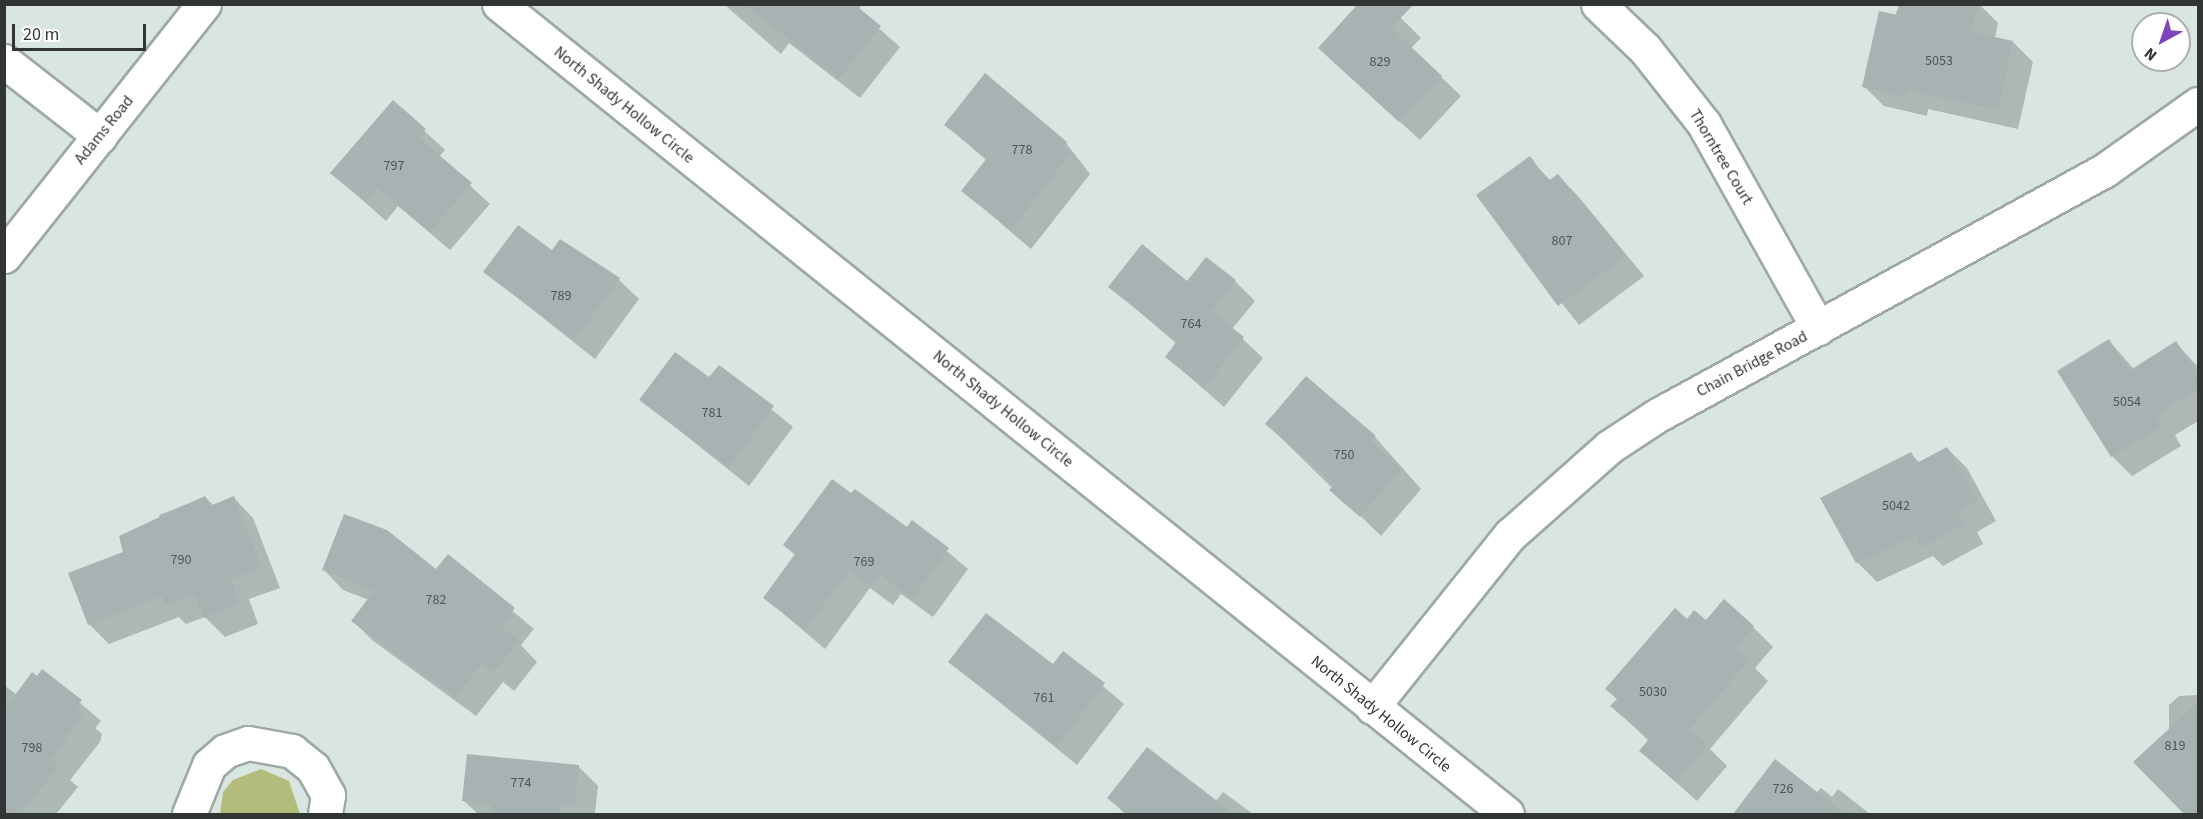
<!DOCTYPE html>
<html>
<head>
<meta charset="utf-8">
<style>
  body { margin:0 }
  #map { position:relative; width:2203px; height:819px; overflow:hidden; background:#d9e5e0; font-family:"Source Sans 3",sans-serif }
  div>[style] { position:absolute }
  .green>* { inset:0; background:#b4bc7b }
  .shadow>* { inset:0; background:#0003 }
  .building>* { inset:0; background:#a7b3b3 }
  .roads { filter:drop-shadow(2px 0 #9ea9a4) drop-shadow(-2px 0 #9ea9a4) drop-shadow(0 2px #9ea9a4) drop-shadow(0 -2px #9ea9a4) }
  .minor>* { height:33px; margin:-16.5px; padding:0 16.5px; transform-origin:16.5px; border-radius:16.5px; background:#fff }
  .tertiary>* { height:33px; margin:-16.5px; padding:0 16.5px; transform-origin:16.5px; border-radius:16.5px; background:#fff }
  span { translate:-50% -50%; white-space:nowrap; text-align:center; line-height:1.15; -webkit-text-stroke:5px #fff; paint-order:stroke }
  .number-label { font-size:14px; color:#4e5554 }
  .number-label span { -webkit-text-stroke-width:0 }
  .street-label { font-size:16px; color:#313634 }
  .frame { position:absolute; inset:0; border:6px solid #313634; pointer-events:none }
  .north { position:absolute; left:2131px; top:12px; width:60px; height:60px; box-sizing:border-box; background:#fff; border:2px solid #adafae; border-radius:50%; rotate:220deg; font-size:16px; font-weight:700; line-height:24px; text-align:center; color:#313634 }
  .north::after { content:''; display:block; margin:auto; width:21px; height:27px; background:#8145bb; clip-path:polygon(50% 0,100% 100%,50% 72%,0 100%) }
  .scale { position:absolute; left:12px; top:24px; width:134px; height:27px; box-sizing:border-box; border:3px solid #313634; border-top:0; padding-left:8px; font-size:18px; line-height:21px; white-space:nowrap; color:#313634; -webkit-text-stroke:4px #fff; paint-order:stroke }
</style>
</head>
<body>
<div id="map">
  <div class="green">
    <i style="clip-path:polygon(261px 769px,289px 781px,300px 814px,220px 814px,223px 792px,233px 780px)"></i>
  </div>
  <div class="shadow">
    <i style="clip-path:polygon(862px 4px,858px 10px,900px 47px,860px 98px,789px 43px,781px 54px,726px 6px)"></i>
    <i style="clip-path:polygon(1387px 4px,1421px 38px,1411px 48px,1461px 96px,1420px 140px,1340px 67px)"></i>
    <i style="clip-path:polygon(1900px 4px,1979px 4px,1998px 23px,1995px 38px,2013px 42px,2033px 62px,2018px 129px,1928px 109px,1927px 116px,1884px 106px,1864px 86px)"></i>
    <i style="clip-path:polygon(985px 75px,1066px 143px,1090px 174px,1031px 249px,963px 191px,987px 161px,946px 125px)"></i>
    <i style="clip-path:polygon(393px 102px,445px 150px,439px 157px,490px 204px,450px 250px,398px 206px,386px 221px,332px 173px)"></i>
    <i style="clip-path:polygon(1529px 158px,1551px 181px,1558px 176px,1578px 196px,1644px 276px,1579px 325px,1478px 196px)"></i>
    <i style="clip-path:polygon(560px 242px,619px 280px,639px 299px,595px 359px,485px 272px,553px 253px)"></i>
    <i style="clip-path:polygon(1235px 281px,1255px 301px,1232px 329px,1263px 358px,1224px 407px,1167px 357px,1177px 344px,1110px 287px)"></i>
    <i style="clip-path:polygon(2109px 341px,2134px 369px,2176px 343px,2198px 367px,2198px 421px,2175px 435px,2181px 446px,2132px 476px,2112px 456px,2059px 371px)"></i>
    <i style="clip-path:polygon(719px 367px,793px 427px,749px 486px,641px 400px,709px 379px)"></i>
    <i style="clip-path:polygon(1307px 378px,1375px 437px,1421px 489px,1381px 536px,1267px 424px)"></i>
    <i style="clip-path:polygon(1947px 448px,1967px 468px,1996px 521px,1977px 532px,1983px 544px,1943px 566px,1933px 556px,1877px 582px,1857px 562px,1911px 454px,1920px 463px)"></i>
    <i style="clip-path:polygon(851px 495px,907px 529px,912px 522px,968px 569px,933px 617px,901px 594px,893px 605px,870px 588px,825px 649px,765px 598px,796px 556px,785px 545px)"></i>
    <i style="clip-path:polygon(205px 497px,214px 506px,234px 498px,253px 518px,280px 588px,249px 599px,258px 624px,225px 637px,205px 617px,186px 624px,179px 617px,109px 644px,89px 624px,125px 553px,161px 522px,159px 515px)"></i>
    <i style="clip-path:polygon(448px 556px,534px 629px,521px 645px,537px 662px,514px 691px,503px 682px,476px 716px,372px 640px,353px 621px,369px 600px,343px 590px,324px 570px,436px 572px)"></i>
    <i style="clip-path:polygon(1687px 621px,1753px 627px,1773px 647px,1755px 668px,1768px 681px,1710px 749px,1727px 766px,1697px 801px,1641px 751px,1649px 741px,1612px 706px)"></i>
    <i style="clip-path:polygon(1064px 653px,1124px 704px,1077px 765px,950px 662px,1053px 667px)"></i>
    <i style="clip-path:polygon(43px 671px,101px 721px,95px 728px,102px 734px,100px 742px,70px 780px,78px 787px,56px 814px,4px 814px,4px 685px,17px 695px)"></i>
    <i style="clip-path:polygon(2198px 695px,2198px 814px,2186px 814px,2136px 762px,2169px 731px,2169px 705px,2179px 696px)"></i>
    <i style="clip-path:polygon(578px 766px,598px 786px,595px 814px,478px 814px,464px 801px)"></i>
    <i style="clip-path:polygon(1821px 788px,1832px 797px,1838px 789px,1870px 814px,1749px 814px,1741px 806px,1816px 793px)"></i>
    <i style="clip-path:polygon(1223px 792px,1253px 814px,1125px 814px,1109px 798px,1215px 802px)"></i>
  </div>
  <div class="building">
    <i style="clip-path:polygon(744px 4px,854px 4px,881px 26px,839px 79px)"></i>
    <i style="clip-path:polygon(1358px 4px,1414px 4px,1391px 28px,1442px 76px,1399px 122px,1318px 48px)"></i>
    <i style="clip-path:polygon(1899px 4px,1978px 4px,1972px 32px,2013px 41px,1998px 110px,1909px 90px,1907px 97px,1862px 87px,1879px 11px,1897px 15px)"></i>
    <i style="clip-path:polygon(985px 73px,1067px 142px,1063px 147px,1071px 153px,1011px 230px,961px 191px,987px 158px,944px 125px)"></i>
    <i style="clip-path:polygon(393px 100px,426px 129px,419px 138px,472px 183px,430px 232px,377px 188px,365px 202px,330px 173px)"></i>
    <i style="clip-path:polygon(1530px 156px,1548px 181px,1558px 174px,1626px 256px,1558px 306px,1476px 195px)"></i>
    <i style="clip-path:polygon(518px 225px,552px 250px,560px 239px,620px 278px,574px 340px,483px 272px)"></i>
    <i style="clip-path:polygon(1142px 244px,1187px 281px,1206px 257px,1236px 280px,1211px 311px,1244px 337px,1204px 388px,1165px 357px,1177px 341px,1108px 287px)"></i>
    <i style="clip-path:polygon(2109px 339px,2129px 371px,2176px 341px,2199px 377px,2199px 389px,2156px 415px,2162px 426px,2111px 457px,2057px 371px)"></i>
    <i style="clip-path:polygon(675px 352px,709px 377px,719px 365px,774px 406px,729px 467px,639px 400px)"></i>
    <i style="clip-path:polygon(1306px 376px,1376px 436px,1371px 442px,1402px 468px,1360px 517px,1329px 490px,1335px 484px,1265px 424px)"></i>
    <i style="clip-path:polygon(1947px 447px,1977px 501px,1958px 512px,1965px 524px,1922px 547px,1916px 535px,1856px 563px,1820px 498px,1911px 452px,1917px 463px)"></i>
    <i style="clip-path:polygon(832px 479px,851px 493px,855px 489px,907px 527px,912px 520px,949px 548px,912px 599px,881px 575px,872px 586px,849px 570px,805px 630px,763px 598px,795px 554px,783px 545px)"></i>
    <i style="clip-path:polygon(205px 496px,210px 506px,234px 496px,262px 568px,231px 579px,240px 604px,204px 618px,194px 594px,165px 605px,162px 596px,88px 625px,68px 573px,123px 552px,119px 536px)"></i>
    <i style="clip-path:polygon(344px 514px,387px 530px,436px 569px,448px 554px,515px 608px,501px 626px,519px 641px,493px 673px,482px 663px,455px 697px,351px 621px,374px 591px,322px 570px)"></i>
    <i style="clip-path:polygon(1724px 599px,1754px 626px,1735px 648px,1749px 660px,1690px 729px,1708px 745px,1676px 782px,1639px 751px,1649px 739px,1610px 706px,1617px 699px,1605px 689px,1675px 608px,1687px 619px,1694px 610px,1706px 620px)"></i>
    <i style="clip-path:polygon(986px 613px,1053px 664px,1063px 651px,1105px 683px,1057px 746px,948px 662px)"></i>
    <i style="clip-path:polygon(42px 669px,82px 700px,76px 707px,83px 713px,51px 760px,59px 766px,20px 814px,4px 814px,4px 710px,32px 672px,37px 676px)"></i>
    <i style="clip-path:polygon(2199px 701px,2199px 814px,2184px 814px,2133px 762px)"></i>
    <i style="clip-path:polygon(1147px 747px,1234px 814px,1127px 814px,1107px 798px)"></i>
    <i style="clip-path:polygon(467px 754px,579px 765px,575px 806px,561px 804px,560px 814px,490px 814px,491px 804px,462px 801px)"></i>
    <i style="clip-path:polygon(1775px 759px,1845px 814px,1733px 814px)"></i>
  </div>
  <div class="roads">
    <div class="minor">
      <i style="left:499px;top:4px;width:1293px;rotate:38.78deg"></i>
      <i style="left:1598px;top:4px;width:65px;rotate:43.8deg"></i>
      <i style="left:1645px;top:49px;width:95px;rotate:51.8deg"></i>
      <i style="left:1704px;top:124px;width:234px;rotate:60.8deg"></i>
      <i style="left:4px;top:61px;width:122px;rotate:38deg"></i>
      <i style="left:1372px;top:707px;width:221px;rotate:-51.3deg"></i>
      <i style="left:1510px;top:535px;width:132px;rotate:-41.6deg"></i>
      <i style="left:1609px;top:447px;width:56px;rotate:-33.4deg"></i>
      <i style="left:1656px;top:416px;width:512px;rotate:-28.72deg"></i>
      <i style="left:2105px;top:170px;width:114px;rotate:-35.4deg"></i>
      <i style="left:189px;top:814px;width:53px;rotate:-67.8deg"></i>
      <i style="left:209px;top:765px;width:21px;rotate:-41deg"></i>
      <i style="left:225px;top:751px;width:24px;rotate:-19deg"></i>
      <i style="left:248px;top:743px;width:45px;rotate:10.3deg"></i>
      <i style="left:292px;top:751px;width:27px;rotate:39deg"></i>
      <i style="left:313px;top:768px;width:31px;rotate:61deg"></i>
      <i style="left:328px;top:795px;width:19px;rotate:99deg"></i>
    </div>
    <div class="tertiary">
      <i style="left:4px;top:256px;width:322px;rotate:-51.6deg"></i>
    </div>
  </div>
  <div class="number-label">
    <span style="left:1939px;top:61px">5053</span>
    <span style="left:1380px;top:62px">829</span>
    <span style="left:1022px;top:150px">778</span>
    <span style="left:394px;top:166px">797</span>
    <span style="left:1562px;top:241px">807</span>
    <span style="left:561px;top:296px">789</span>
    <span style="left:1191px;top:324px">764</span>
    <span style="left:2127px;top:402px">5054</span>
    <span style="left:712px;top:413px">781</span>
    <span style="left:1344px;top:455px">750</span>
    <span style="left:1896px;top:506px">5042</span>
    <span style="left:181px;top:560px">790</span>
    <span style="left:864px;top:562px">769</span>
    <span style="left:436px;top:600px">782</span>
    <span style="left:1653px;top:692px">5030</span>
    <span style="left:1044px;top:698px">761</span>
    <span style="left:2175px;top:746px">819</span>
    <span style="left:32px;top:748px">798</span>
    <span style="left:521px;top:783px">774</span>
    <span style="left:1783px;top:789px">726</span>
  </div>
  <div class="street-label">
    <span style="left:624px;top:105px;rotate:39deg">North Shady Hollow Circle</span>
    <span style="left:104px;top:130px;rotate:-51deg">Adams Road</span>
    <span style="left:1721px;top:157px;rotate:59deg">Thorntree Court</span>
    <span style="left:1752px;top:364px;rotate:-28deg">Chain Bridge Road</span>
    <span style="left:1003px;top:409px;rotate:39deg">North Shady Hollow Circle</span>
    <span style="left:1381px;top:714px;rotate:39deg">North Shady Hollow Circle</span>
  </div>
  <div class="frame"></div>
  <div class="north">N</div>
  <div class="scale">20 m</div>
</div>
</body>
</html>
